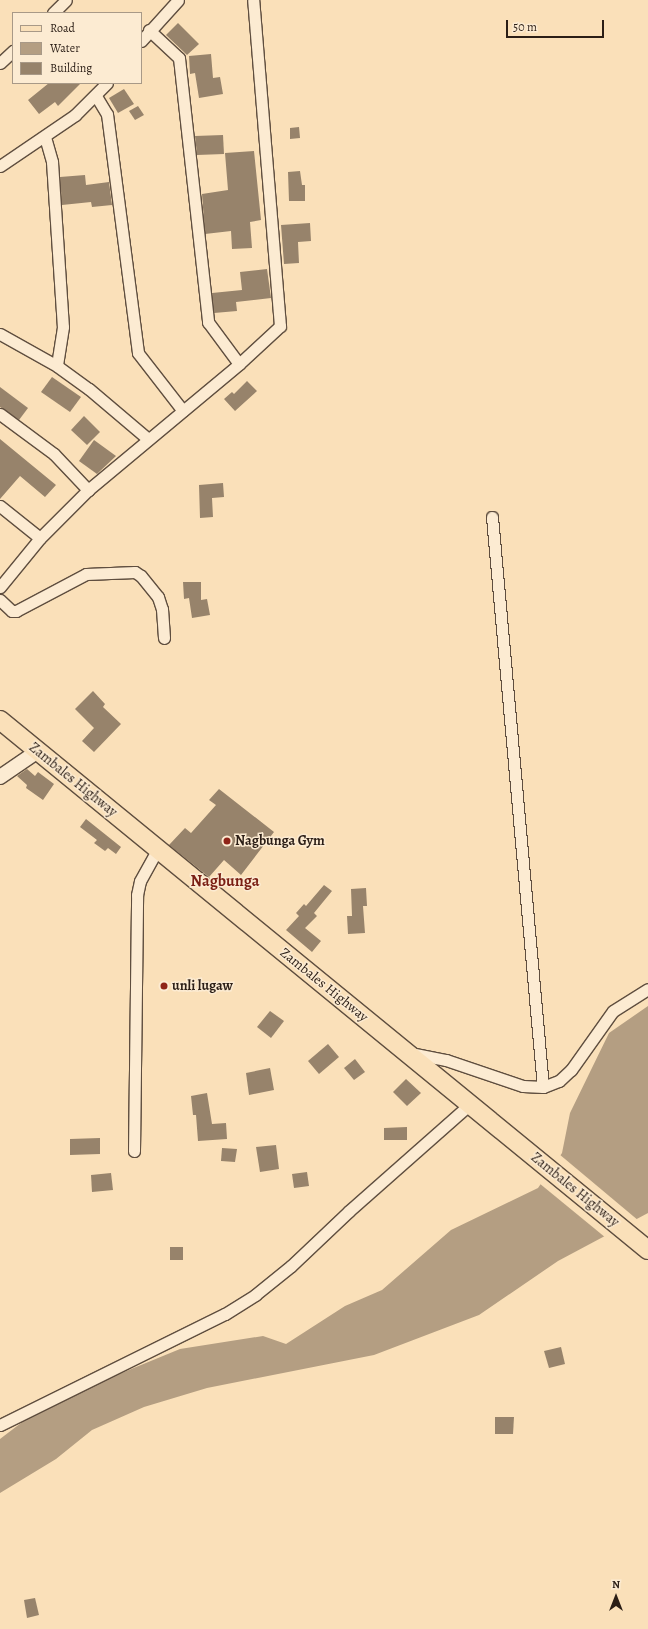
<!DOCTYPE html>
<html>
<head>
<meta charset="utf-8">
<style>
  body { margin:0 }
  #map { position:relative; width:648px; height:1629px; overflow:hidden; background:#fae0b9; font-family:Alegreya,serif }
  div>[style] { position:absolute }
  .water>* { inset:0; background:#b49e82 }
  .pier>* { inset:0; background:#fae0b9 }
  .building>* { inset:0; background:#97836b }
  .roads { filter:drop-shadow(1px 0 #5f4e3f) drop-shadow(-1px 0 #5f4e3f) drop-shadow(0 1px #5f4e3f) drop-shadow(0 -1px #5f4e3f) }
  .minor>* { height:11px; margin:-5.5px; padding:0 5.5px; transform-origin:5.5px; border-radius:5.5px; background:#fcebd2 }
  .tertiary>* { height:14px; margin:-7px; padding:0 7px; transform-origin:7px; border-radius:7px; background:#fcebd2 }
  .primary>* { height:18px; margin:-9px; padding:0 9px; transform-origin:9px; border-radius:9px; background:#fae0b9 }
  .dots>* { width:11px; height:11px; translate:-50% -50%; box-sizing:border-box; border:2px solid #fcebd2; border-radius:50% }
  span { translate:-50% -50%; white-space:nowrap; text-align:center; line-height:1.15; -webkit-text-stroke:3px #fcebd2; paint-order:stroke }
  .street-label { font-size:14px; color:#2b1e16 }
  .poi-label { font-size:14px; color:#2b1e16; font-weight:700 }
  .left { translate:0 -50%; text-align:left }
  .quarter-label { font-size:16px; color:#7a1f14; font-weight:700 }
  .legend { position:absolute; left:12px; top:12px; width:130px; height:72px; box-sizing:border-box; background:#fcebd2; border:1px solid #a89987; margin:0; padding:5px 7px; list-style:none; font-size:12px; color:#2b1e16 }
  .legend li { display:flex; align-items:center; gap:8px; height:20px }
  .legend b { width:20px; border:1px solid #a89987 }
  .north { position:absolute; left:596px; top:1577px; width:40px; height:40px; -webkit-text-stroke:3px #fcebd2; paint-order:stroke; rotate:0deg; font-size:11px; font-weight:700; line-height:16px; text-align:center; color:#2b1e16 }
  .north::after { content:''; display:block; margin:auto; width:14px; height:18px; background:#2b1e16; clip-path:polygon(50% 0,100% 100%,50% 72%,0 100%) }
  .scale { position:absolute; left:506px; top:20px; width:98px; height:18px; box-sizing:border-box; border:2px solid #2b1e16; border-top:0; padding-left:5px; font-size:12px; line-height:14px; white-space:nowrap; color:#2b1e16; -webkit-text-stroke:3px #fcebd2; paint-order:stroke }
</style>
</head>
<body>
<div id="map">
  <div class="water">
    <i style="clip-path:polygon(648px 1006px,648px 1213px,558px 1261px,479px 1315px,374px 1355px,207px 1388px,144px 1407px,92px 1430px,56px 1459px,0 1493px,0 1439px,46px 1404px,180px 1349px,263px 1336px,286px 1344px,345px 1306px,382px 1290px,451px 1230px,538px 1188px,562px 1153px,570px 1113px,609px 1033px)"></i>
  </div>
  <div class="pier">
    <i style="clip-path:polygon(559px 1154px,639px 1221px,606px 1238px,539px 1183px)"></i>
  </div>
  <div class="building">
    <i style="clip-path:polygon(178px 23px,199px 44px,187px 55px,166px 35px)"></i>
    <i style="clip-path:polygon(211px 54px,213px 78px,220px 77px,223px 94px,199px 98px,195px 73px,190px 74px,189px 56px)"></i>
    <i style="clip-path:polygon(49px 83px,81px 83px,58px 106px,55px 102px,39px 114px,28px 100px)"></i>
    <i style="clip-path:polygon(124px 89px,134px 104px,118px 113px,109px 98px)"></i>
    <i style="clip-path:polygon(138px 106px,144px 115px,135px 120px,129px 111px)"></i>
    <i style="clip-path:polygon(299px 127px,300px 138px,290px 139px,290px 128px)"></i>
    <i style="clip-path:polygon(223px 135px,224px 154px,197px 155px,195px 136px)"></i>
    <i style="clip-path:polygon(254px 151px,261px 220px,250px 222px,252px 248px,232px 249px,231px 231px,205px 234px,202px 194px,228px 190px,225px 153px)"></i>
    <i style="clip-path:polygon(300px 171px,302px 185px,305px 185px,305px 201px,289px 201px,288px 172px)"></i>
    <i style="clip-path:polygon(85px 175px,86px 185px,109px 182px,112px 205px,92px 207px,91px 202px,62px 205px,60px 177px)"></i>
    <i style="clip-path:polygon(310px 223px,311px 241px,298px 242px,299px 263px,284px 264px,281px 225px)"></i>
    <i style="clip-path:polygon(267px 269px,271px 298px,236px 302px,237px 311px,214px 313px,212px 293px,242px 290px,240px 272px)"></i>
    <i style="clip-path:polygon(52px 377px,81px 397px,70px 412px,41px 392px)"></i>
    <i style="clip-path:polygon(247px 381px,257px 391px,235px 411px,224px 399px,232px 392px,234px 394px)"></i>
    <i style="clip-path:polygon(0 387px,28px 408px,19px 420px,0 407px)"></i>
    <i style="clip-path:polygon(84px 416px,100px 432px,87px 445px,71px 430px)"></i>
    <i style="clip-path:polygon(0 439px,56px 485px,45px 497px,20px 476px,0 499px)"></i>
    <i style="clip-path:polygon(94px 440px,116px 456px,97px 474px,79px 461px)"></i>
    <i style="clip-path:polygon(223px 483px,224px 497px,212px 498px,213px 517px,200px 518px,199px 485px)"></i>
    <i style="clip-path:polygon(183px 582px,201px 582px,201px 600px,207px 599px,210px 615px,192px 618px,189px 598px,184px 599px)"></i>
    <i style="clip-path:polygon(93px 691px,105px 704px,103px 707px,121px 724px,94px 752px,82px 741px,94px 728px,75px 709px)"></i>
    <i style="clip-path:polygon(27px 769px,35px 776px,38px 772px,54px 784px,43px 800px,26px 788px,27px 785px,17px 776px)"></i>
    <i style="clip-path:polygon(219px 789px,274px 832px,241px 875px,224px 860px,209px 877px,169px 845px,185px 828px,191px 833px,216px 805px,209px 800px)"></i>
    <i style="clip-path:polygon(86px 819px,121px 847px,116px 854px,108px 848px,105px 851px,94px 843px,97px 840px,80px 827px)"></i>
    <i style="clip-path:polygon(324px 885px,332px 891px,314px 913px,317px 916px,305px 928px,321px 941px,312px 952px,286px 930px,299px 916px,296px 913px,304px 904px,306px 906px)"></i>
    <i style="clip-path:polygon(366px 888px,367px 906px,363px 906px,365px 933px,348px 934px,347px 916px,352px 916px,351px 889px)"></i>
    <i style="clip-path:polygon(270px 1011px,284px 1021px,271px 1038px,257px 1027px)"></i>
    <i style="clip-path:polygon(328px 1044px,339px 1057px,319px 1074px,308px 1061px)"></i>
    <i style="clip-path:polygon(355px 1059px,365px 1072px,354px 1080px,344px 1068px)"></i>
    <i style="clip-path:polygon(270px 1068px,274px 1090px,249px 1095px,246px 1073px)"></i>
    <i style="clip-path:polygon(406px 1079px,421px 1093px,407px 1106px,393px 1092px)"></i>
    <i style="clip-path:polygon(207px 1093px,212px 1124px,226px 1123px,227px 1139px,198px 1141px,196px 1115px,193px 1115px,191px 1096px)"></i>
    <i style="clip-path:polygon(407px 1127px,407px 1140px,384px 1140px,384px 1128px)"></i>
    <i style="clip-path:polygon(100px 1138px,100px 1154px,70px 1155px,70px 1139px)"></i>
    <i style="clip-path:polygon(276px 1145px,279px 1169px,260px 1172px,256px 1147px)"></i>
    <i style="clip-path:polygon(222px 1148px,237px 1149px,235px 1162px,221px 1161px)"></i>
    <i style="clip-path:polygon(307px 1172px,309px 1186px,294px 1188px,292px 1174px)"></i>
    <i style="clip-path:polygon(111px 1173px,113px 1190px,92px 1192px,91px 1175px)"></i>
    <i style="clip-path:polygon(170px 1247px,183px 1247px,183px 1260px,170px 1260px)"></i>
    <i style="clip-path:polygon(561px 1347px,565px 1364px,549px 1368px,544px 1351px)"></i>
    <i style="clip-path:polygon(495px 1417px,514px 1417px,513px 1434px,495px 1434px)"></i>
    <i style="clip-path:polygon(35px 1598px,39px 1615px,27px 1618px,24px 1600px)"></i>
  </div>
  <div class="roads">
    <div class="minor">
      <i style="left:53px;top:13px;width:18px;rotate:-45deg"></i>
      <i style="left:149px;top:30px;width:41px;rotate:43deg"></i>
      <i style="left:179px;top:58px;width:266px;rotate:83.7deg"></i>
      <i style="left:208px;top:322px;width:52px;rotate:53.6deg"></i>
      <i style="left:141px;top:41px;width:55px;rotate:-47.9deg"></i>
      <i style="left:0;top:63px;width:18px;rotate:-43deg"></i>
      <i style="left:96px;top:96px;width:21px;rotate:59deg"></i>
      <i style="left:107px;top:114px;width:241px;rotate:82.6deg"></i>
      <i style="left:138px;top:353px;width:73px;rotate:52.2deg"></i>
      <i style="left:45px;top:137px;width:26px;rotate:74deg"></i>
      <i style="left:52px;top:162px;width:165px;rotate:86.2deg"></i>
      <i style="left:63px;top:327px;width:39px;rotate:99deg"></i>
      <i style="left:0;top:166px;width:91px;rotate:-34.2deg"></i>
      <i style="left:75px;top:115px;width:45px;rotate:-45deg"></i>
      <i style="left:0;top:334px;width:65px;rotate:29.3deg"></i>
      <i style="left:57px;top:366px;width:39px;rotate:36deg"></i>
      <i style="left:89px;top:389px;width:77px;rotate:40.3deg"></i>
      <i style="left:0;top:414px;width:67px;rotate:36.5deg"></i>
      <i style="left:54px;top:454px;width:50px;rotate:46.6deg"></i>
      <i style="left:0;top:506px;width:51px;rotate:38.7deg"></i>
      <i style="left:492px;top:517px;width:572px;rotate:84.89deg"></i>
      <i style="left:0;top:587px;width:63px;rotate:-50.8deg"></i>
      <i style="left:40px;top:538px;width:68px;rotate:-45deg"></i>
      <i style="left:88px;top:490px;width:197px;rotate:-39.8deg"></i>
      <i style="left:239px;top:364px;width:56px;rotate:-42.8deg"></i>
      <i style="left:280px;top:326px;width:327px;rotate:-94.7deg"></i>
      <i style="left:0;top:600px;width:16px;rotate:43deg"></i>
      <i style="left:12px;top:611px;width:4px"></i>
      <i style="left:16px;top:611px;width:79px;rotate:-27.9deg"></i>
      <i style="left:86px;top:574px;width:49px;rotate:-2.3deg"></i>
      <i style="left:135px;top:572px;width:7px;rotate:34deg"></i>
      <i style="left:141px;top:576px;width:27px;rotate:51deg"></i>
      <i style="left:158px;top:597px;width:13px;rotate:72deg"></i>
      <i style="left:162px;top:609px;width:29px;rotate:86deg"></i>
      <i style="left:410px;top:1053px;width:37px;rotate:11deg"></i>
      <i style="left:446px;top:1060px;width:81px;rotate:18.7deg"></i>
      <i style="left:523px;top:1086px;width:20px;rotate:3deg"></i>
      <i style="left:543px;top:1087px;width:17px;rotate:-21deg"></i>
      <i style="left:559px;top:1081px;width:16px;rotate:-43deg"></i>
      <i style="left:571px;top:1070px;width:72px;rotate:-54.6deg"></i>
      <i style="left:613px;top:1011px;width:41px;rotate:-32.2deg"></i>
      <i style="left:134px;top:1151px;width:256px;rotate:-89.3deg"></i>
      <i style="left:137px;top:895px;width:14px;rotate:-78deg"></i>
      <i style="left:140px;top:881px;width:37px;rotate:-61deg"></i>
      <i style="left:0;top:1425px;width:251px;rotate:-26.3deg"></i>
      <i style="left:225px;top:1314px;width:36px;rotate:-32deg"></i>
      <i style="left:255px;top:1295px;width:46px;rotate:-38.9deg"></i>
      <i style="left:291px;top:1266px;width:80px;rotate:-43.5deg"></i>
      <i style="left:349px;top:1211px;width:162px;rotate:-41.5deg"></i>
    </div>
    <div class="tertiary">
      <i style="left:0;top:777px;width:46px;rotate:-34.4deg"></i>
    </div>
    <div class="primary">
      <i style="left:0;top:720px;width:837px;rotate:39.28deg"></i>
    </div>
  </div>
  <div class="dots">
    <i style="left:227px;top:841px;background:#8f2418"></i>
    <i style="left:164px;top:986px;background:#8f2418"></i>
  </div>
  <div class="street-label">
    <span style="left:73px;top:780px;rotate:39deg">Zambales Highway</span>
    <span style="left:324px;top:985px;rotate:39deg">Zambales Highway</span>
    <span style="left:575px;top:1190px;rotate:39deg">Zambales Highway</span>
  </div>
  <div class="poi-label">
    <span class="left" style="left:235px;top:841px">Nagbunga Gym</span>
    <span class="left" style="left:172px;top:986px">unli lugaw</span>
  </div>
  <div class="quarter-label">
    <span style="left:225px;top:881px">Nagbunga</span>
  </div>
  <ul class="legend">
  <li><b style="height:5px;background:#fae0b9"></b>Road</li>
  <li><b style="height:11px;background:#b49e82"></b>Water</li>
  <li><b style="height:11px;background:#97836b"></b>Building</li>
  </ul>
  <div class="north">N</div>
  <div class="scale">50 m</div>
</div>
</body>
</html>
